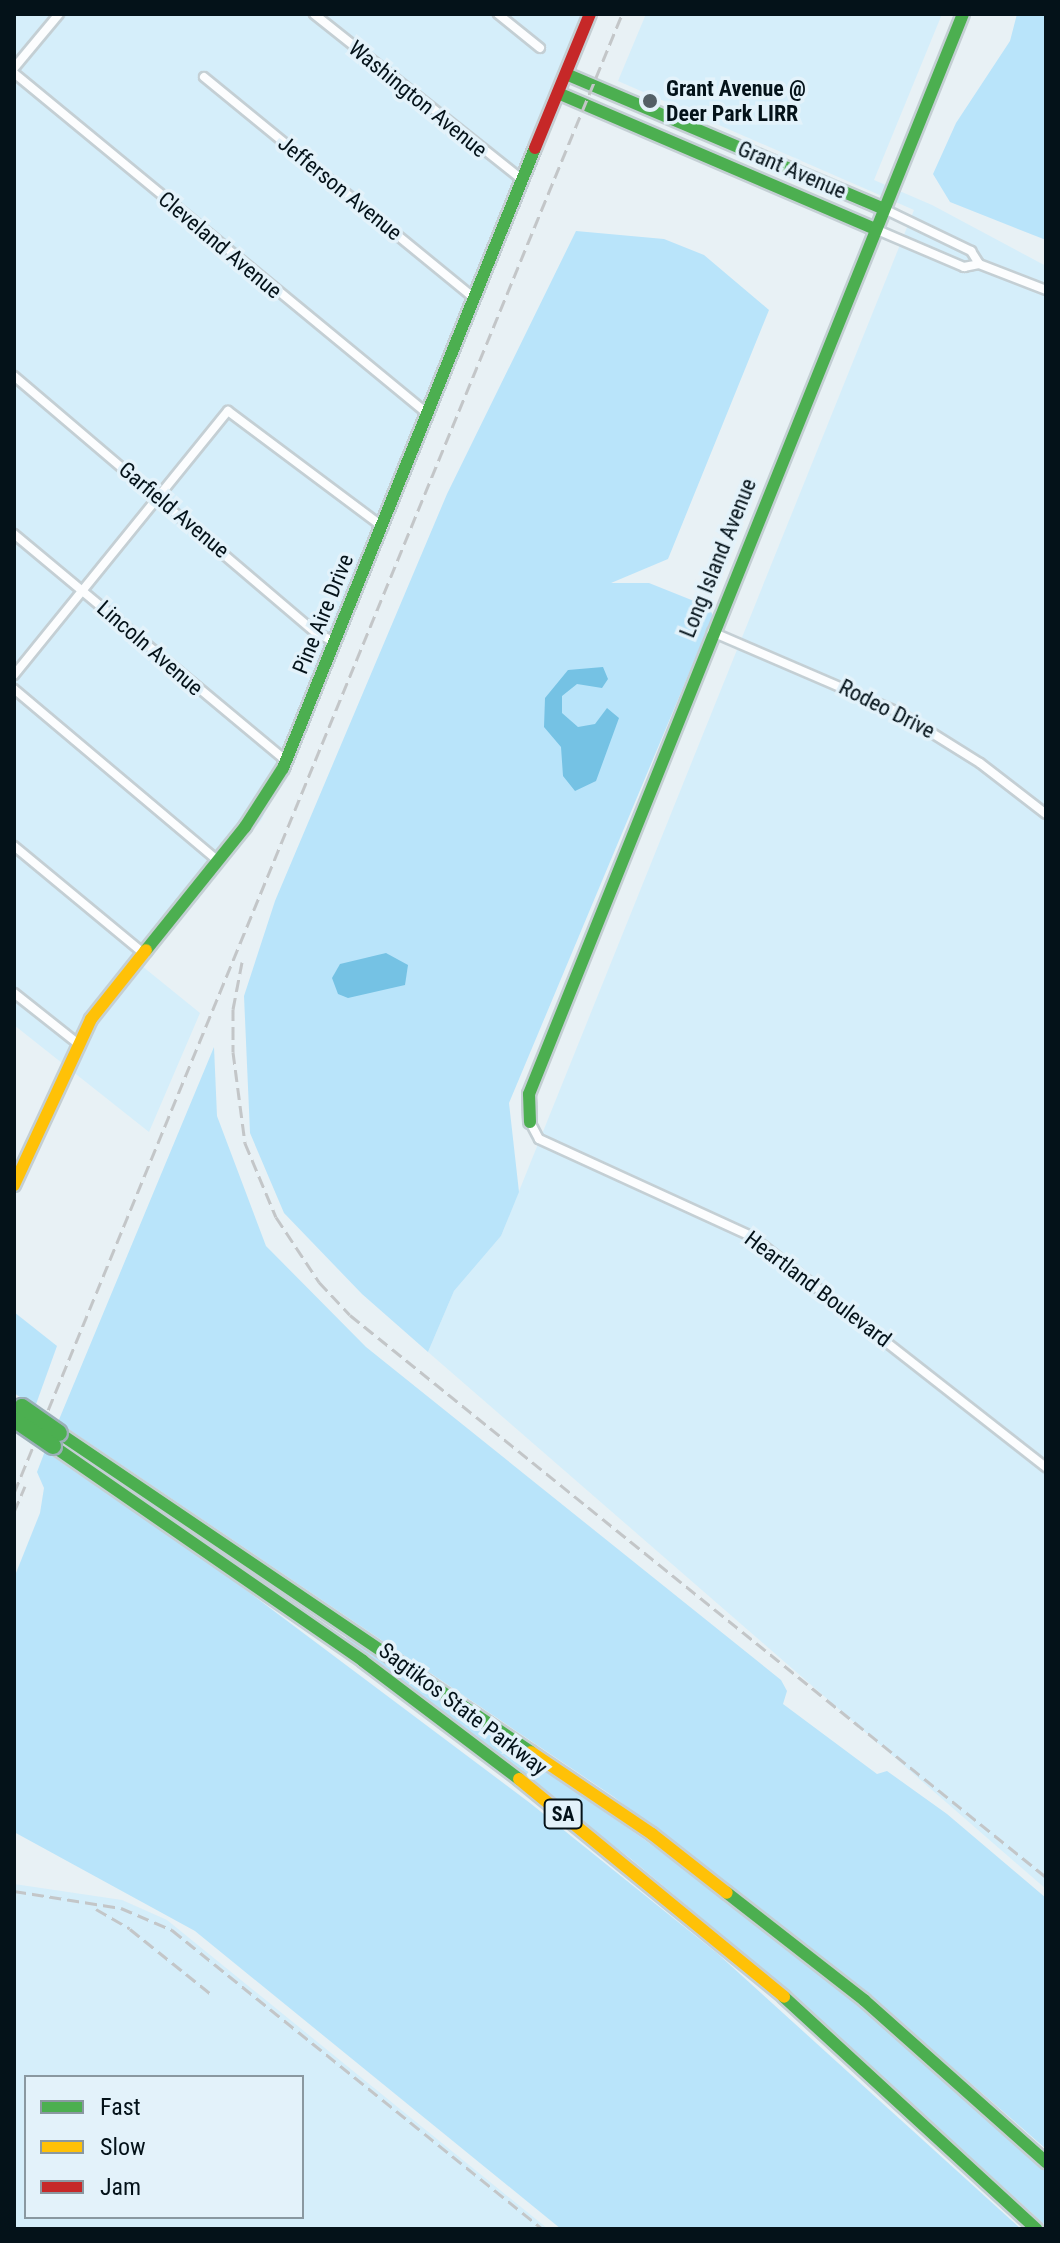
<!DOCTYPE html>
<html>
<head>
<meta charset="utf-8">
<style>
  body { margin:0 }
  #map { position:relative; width:1060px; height:2243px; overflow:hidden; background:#e8f1f5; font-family:"Roboto Condensed",sans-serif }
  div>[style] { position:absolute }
  .built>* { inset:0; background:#d5eefa }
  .green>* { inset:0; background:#b9e4fa }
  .water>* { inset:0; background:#75c2e4 }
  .roads { filter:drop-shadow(2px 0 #c4cfd4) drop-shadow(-2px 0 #c4cfd4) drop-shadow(0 2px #c4cfd4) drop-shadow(0 -2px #c4cfd4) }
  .street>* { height:8px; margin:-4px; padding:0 4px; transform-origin:4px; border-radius:4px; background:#fcfdfe }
  .fast>* { height:12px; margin:-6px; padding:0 6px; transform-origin:6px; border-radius:6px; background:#4caf50 }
  .slow>* { height:12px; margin:-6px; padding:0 6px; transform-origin:6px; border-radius:6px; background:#ffc107 }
  .jam>* { height:12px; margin:-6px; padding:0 6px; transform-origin:6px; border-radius:6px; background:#c62828 }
  .rail>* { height:3px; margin-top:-1.5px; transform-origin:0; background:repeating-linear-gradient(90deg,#c3c6c8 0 12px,transparent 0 18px) }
  .bridges { filter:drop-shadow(2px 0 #9bafb8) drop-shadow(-2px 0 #9bafb8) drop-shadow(0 2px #9bafb8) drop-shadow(0 -2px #9bafb8) }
  .fast-bridge>* { height:16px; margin:-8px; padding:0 8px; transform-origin:8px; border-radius:8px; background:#4caf50 }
  .dots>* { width:22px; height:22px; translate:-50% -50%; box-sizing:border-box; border:4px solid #e3f2fa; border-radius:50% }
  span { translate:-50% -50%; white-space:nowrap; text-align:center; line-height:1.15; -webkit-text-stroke:7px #e3f2fa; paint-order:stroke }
  .shield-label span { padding:2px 6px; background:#e3f2fa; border:2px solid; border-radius:6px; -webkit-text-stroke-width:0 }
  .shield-label { font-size:20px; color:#041219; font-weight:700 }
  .poi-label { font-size:22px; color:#041219; font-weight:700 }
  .left { translate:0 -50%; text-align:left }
  .street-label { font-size:22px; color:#041219 }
  .frame { position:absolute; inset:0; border:16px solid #041219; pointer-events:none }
  .legend { position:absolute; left:24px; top:2075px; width:280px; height:144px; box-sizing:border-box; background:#e3f2fa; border:2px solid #8a98a0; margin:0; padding:10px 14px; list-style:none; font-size:24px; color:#041219 }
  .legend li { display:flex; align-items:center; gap:16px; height:40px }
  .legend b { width:40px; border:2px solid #8a98a0 }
</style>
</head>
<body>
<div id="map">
  <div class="built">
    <i style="clip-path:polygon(14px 14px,590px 14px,262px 819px,142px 966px,200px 1013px,149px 1132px,14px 1025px)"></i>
    <i style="clip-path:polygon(646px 14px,942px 14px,874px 180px,932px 205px,1046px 266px,1046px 1889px,428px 1352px,454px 1291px,501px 1236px,914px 210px,618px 81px)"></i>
    <i style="clip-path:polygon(evenodd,14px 1884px,122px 1900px,167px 1920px,548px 2229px,14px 2229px,14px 1884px,26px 2077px,302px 2077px,302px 2217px,26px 2217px,26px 2077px)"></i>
  </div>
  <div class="green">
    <i style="clip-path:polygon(1017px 14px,1046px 14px,1046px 240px,950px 202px,933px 174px,956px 123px,1010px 41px)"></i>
    <i style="clip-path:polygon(576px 231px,664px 239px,704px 255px,769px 310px,668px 559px,611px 583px,649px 583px,709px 607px,713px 616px,509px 1103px,519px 1192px,501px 1236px,454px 1291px,428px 1352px,362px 1294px,284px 1213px,250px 1133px,244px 996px,275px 901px,447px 494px)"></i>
    <i style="clip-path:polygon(214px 1047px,217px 1116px,266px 1246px,366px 1347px,781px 1680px,787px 1691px,783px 1704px,877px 1774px,887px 1771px,947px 1814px,1046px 1898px,1046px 2149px,866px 1992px,614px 1797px,58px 1422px)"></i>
    <i style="clip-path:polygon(14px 1312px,57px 1346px,35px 1407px,14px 1393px)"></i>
    <i style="clip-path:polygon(45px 1451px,226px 1575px,530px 1803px,718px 1954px,1021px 2229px,561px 2229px,195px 1931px,14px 1832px,14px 1578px,40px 1513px,44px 1488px,37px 1472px)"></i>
    <i style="clip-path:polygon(349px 1634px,645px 1840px,804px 1959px,965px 2094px,1046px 2171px,1046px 2226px,783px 1986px,631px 1859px,346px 1638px)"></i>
  </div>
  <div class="water">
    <i style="clip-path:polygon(603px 667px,608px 679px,602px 688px,577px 684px,562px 696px,562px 713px,578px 727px,595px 724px,607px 708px,619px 718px,596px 781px,575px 791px,563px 776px,561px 747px,544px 727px,545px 698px,568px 670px)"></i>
    <i style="clip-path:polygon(386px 953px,408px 965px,405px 985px,348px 998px,338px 994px,332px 978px,340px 964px)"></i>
  </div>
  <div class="roads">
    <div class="street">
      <i style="left:314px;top:14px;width:268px;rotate:38.5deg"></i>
      <i style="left:498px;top:14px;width:54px;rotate:39deg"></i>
      <i style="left:14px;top:68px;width:70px;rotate:-50.2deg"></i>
      <i style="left:14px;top:73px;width:536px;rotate:39.48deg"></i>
      <i style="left:204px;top:77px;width:350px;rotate:39.3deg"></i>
      <i style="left:884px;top:209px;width:97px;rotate:25.8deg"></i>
      <i style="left:971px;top:251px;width:15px;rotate:58deg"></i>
      <i style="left:875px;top:229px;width:97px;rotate:23.1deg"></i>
      <i style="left:964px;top:267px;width:15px;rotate:-11deg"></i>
      <i style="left:979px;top:264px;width:72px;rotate:21.2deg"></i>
      <i style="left:14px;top:376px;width:395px;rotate:40.4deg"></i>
      <i style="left:315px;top:632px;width:22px;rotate:27deg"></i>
      <i style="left:14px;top:534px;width:354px;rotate:39.8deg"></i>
      <i style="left:712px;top:632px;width:205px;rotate:23.3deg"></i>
      <i style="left:900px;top:713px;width:94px;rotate:32deg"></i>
      <i style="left:980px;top:763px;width:83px;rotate:37.7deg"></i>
      <i style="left:14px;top:675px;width:340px;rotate:-51deg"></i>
      <i style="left:228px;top:411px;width:194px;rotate:36.8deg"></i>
      <i style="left:14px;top:689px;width:267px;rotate:40.1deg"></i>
      <i style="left:14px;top:846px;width:166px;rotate:39.6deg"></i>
      <i style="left:14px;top:993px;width:80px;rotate:38.4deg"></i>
      <i style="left:530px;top:1122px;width:19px;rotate:62deg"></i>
      <i style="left:539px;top:1139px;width:233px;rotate:24.6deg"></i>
      <i style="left:751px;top:1236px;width:375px;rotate:38.1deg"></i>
    </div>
    <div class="fast">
      <i style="left:566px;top:74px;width:345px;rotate:23deg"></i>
      <i style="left:558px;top:93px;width:345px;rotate:23.2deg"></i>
      <i style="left:146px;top:950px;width:158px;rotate:-51.2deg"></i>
      <i style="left:245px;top:827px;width:70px;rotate:-57.2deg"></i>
      <i style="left:283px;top:768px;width:669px;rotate:-67.88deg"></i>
      <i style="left:530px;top:1122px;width:28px;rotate:-92deg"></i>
      <i style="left:529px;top:1094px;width:1164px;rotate:-68.11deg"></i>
      <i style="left:59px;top:1433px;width:570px;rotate:34.05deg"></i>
      <i style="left:53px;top:1446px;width:377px;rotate:34.7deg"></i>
      <i style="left:363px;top:1661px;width:196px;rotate:37.1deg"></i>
      <i style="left:727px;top:1893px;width:174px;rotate:38deg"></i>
      <i style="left:864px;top:2000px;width:244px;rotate:41.7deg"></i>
      <i style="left:784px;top:1997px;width:343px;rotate:42.6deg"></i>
    </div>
    <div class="slow">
      <i style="left:14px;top:1185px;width:183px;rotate:-65.1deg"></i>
      <i style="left:91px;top:1019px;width:88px;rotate:-51.4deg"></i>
      <i style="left:531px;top:1752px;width:146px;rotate:34.1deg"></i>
      <i style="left:652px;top:1834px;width:95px;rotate:38.2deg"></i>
      <i style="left:519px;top:1779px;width:343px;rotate:39.4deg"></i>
    </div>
    <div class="jam">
      <i style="left:535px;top:148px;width:145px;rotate:-67.7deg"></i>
    </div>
  </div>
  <div class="rail">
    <i style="left:242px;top:962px;width:48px;rotate:100.8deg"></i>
    <i style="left:233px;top:1009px;width:43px;rotate:90deg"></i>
    <i style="left:233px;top:1052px;width:92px;rotate:82.5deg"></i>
    <i style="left:245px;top:1143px;width:80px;rotate:67.3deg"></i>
    <i style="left:276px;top:1217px;width:78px;rotate:56.5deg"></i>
    <i style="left:319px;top:1282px;width:45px;rotate:46.8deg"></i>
    <i style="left:350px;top:1315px;width:895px;rotate:38.92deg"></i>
    <i style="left:14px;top:1493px;width:1599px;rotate:-67.65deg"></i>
    <i style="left:14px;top:1512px;width:28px;rotate:-67deg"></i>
    <i style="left:14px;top:1891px;width:108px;rotate:9deg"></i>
    <i style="left:121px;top:1908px;width:56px;rotate:23.3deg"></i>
    <i style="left:172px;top:1930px;width:476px;rotate:38.9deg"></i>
    <i style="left:96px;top:1909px;width:39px;rotate:30deg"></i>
    <i style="left:130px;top:1929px;width:105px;rotate:38.8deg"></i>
  </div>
  <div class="bridges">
    <div class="fast-bridge">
      <i style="left:22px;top:1407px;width:45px;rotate:35.1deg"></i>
      <i style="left:15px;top:1420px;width:46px;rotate:34.4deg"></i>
    </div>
  </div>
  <div class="dots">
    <i style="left:650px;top:101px;background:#546066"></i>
  </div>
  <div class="shield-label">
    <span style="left:563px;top:1814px">SA</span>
  </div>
  <div class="poi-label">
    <span class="left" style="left:666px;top:101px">Grant Avenue @<br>Deer Park LIRR</span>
  </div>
  <div class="street-label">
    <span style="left:418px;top:99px;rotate:39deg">Washington Avenue</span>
    <span style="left:792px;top:170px;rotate:23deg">Grant Avenue</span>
    <span style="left:340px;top:188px;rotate:39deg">Jefferson Avenue</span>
    <span style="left:220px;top:245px;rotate:40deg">Cleveland Avenue</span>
    <span style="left:174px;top:510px;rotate:40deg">Garfield Avenue</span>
    <span style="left:718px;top:558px;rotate:-68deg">Long Island Avenue</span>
    <span style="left:323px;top:614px;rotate:-68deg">Pine Aire Drive</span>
    <span style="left:150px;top:648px;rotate:41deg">Lincoln Avenue</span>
    <span style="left:887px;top:709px;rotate:27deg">Rodeo Drive</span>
    <span style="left:818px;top:1289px;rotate:37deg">Heartland Boulevard</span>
    <span style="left:463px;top:1709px;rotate:37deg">Sagtikos State Parkway</span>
  </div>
  <div class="frame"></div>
  <ul class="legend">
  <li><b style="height:10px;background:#4caf50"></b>Fast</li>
  <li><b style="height:10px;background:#ffc107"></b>Slow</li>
  <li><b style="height:10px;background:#c62828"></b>Jam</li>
  </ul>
</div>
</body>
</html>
